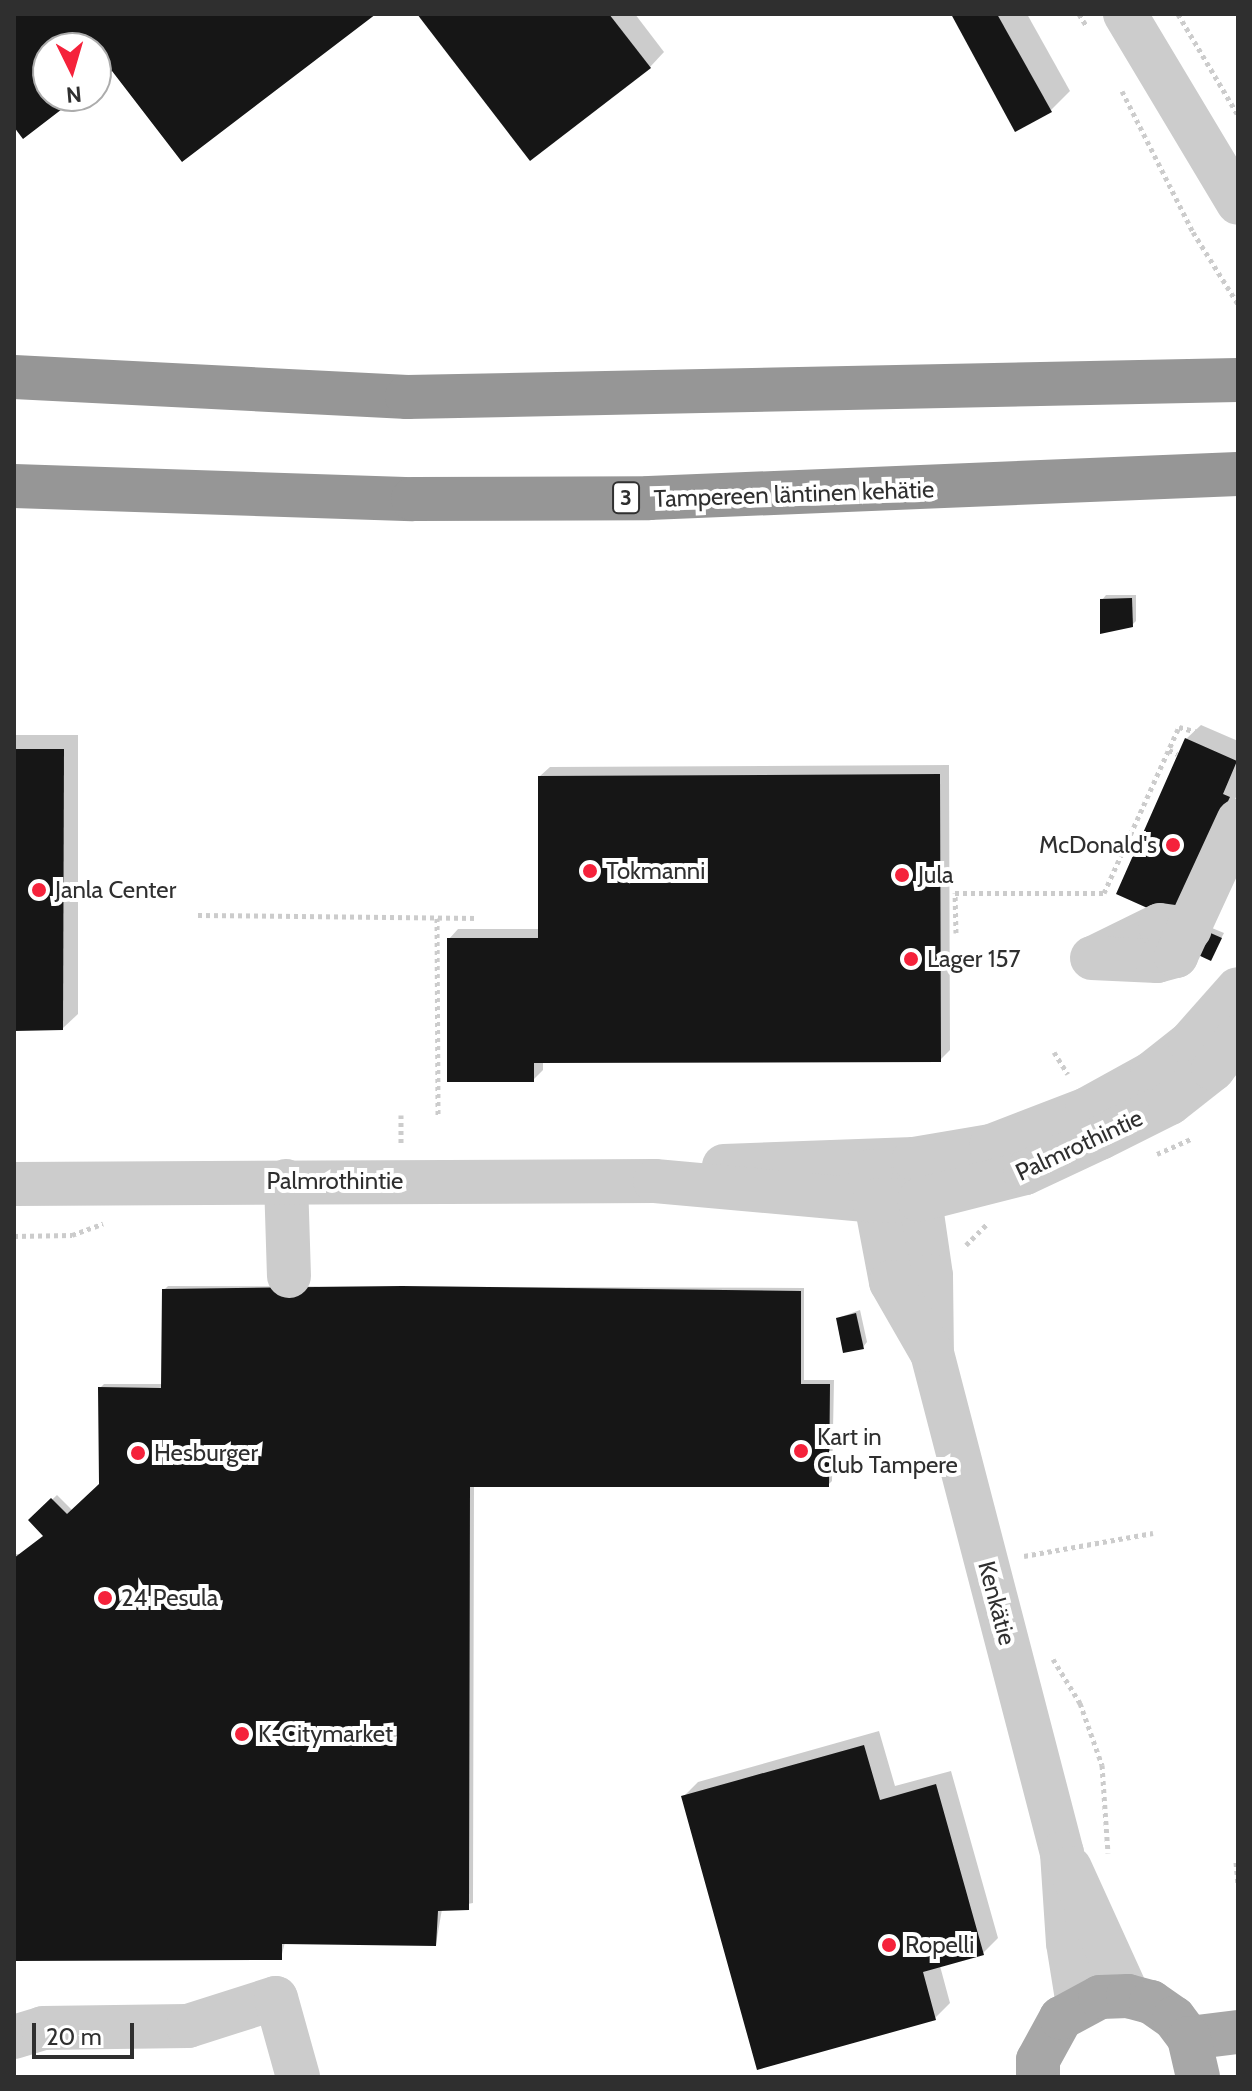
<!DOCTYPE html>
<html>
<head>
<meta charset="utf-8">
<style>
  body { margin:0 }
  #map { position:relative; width:1252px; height:2091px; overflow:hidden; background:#fff; font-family:Cabin,sans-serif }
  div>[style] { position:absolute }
  .shadow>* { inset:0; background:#0003 }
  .building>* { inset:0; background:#161616 }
  .path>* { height:5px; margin-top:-2.5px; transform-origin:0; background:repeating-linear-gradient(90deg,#ccc 0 4px,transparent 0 8px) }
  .minor>* { height:44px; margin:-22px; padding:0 22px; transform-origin:22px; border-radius:22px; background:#ccc }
  .major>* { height:44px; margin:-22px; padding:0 22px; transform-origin:22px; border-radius:22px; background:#a7a7a7 }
  .highway>* { height:44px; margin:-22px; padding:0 22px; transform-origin:22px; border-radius:22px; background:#969696 }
  .dots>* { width:22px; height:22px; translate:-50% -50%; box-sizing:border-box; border:4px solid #fff; border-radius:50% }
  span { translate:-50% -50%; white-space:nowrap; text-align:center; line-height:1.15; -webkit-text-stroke:8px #fff; paint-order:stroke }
  .shield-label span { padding:2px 6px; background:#fff; border:2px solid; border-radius:6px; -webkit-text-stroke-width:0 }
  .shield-label { font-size:22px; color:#2f2f2f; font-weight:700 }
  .street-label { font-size:24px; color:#2f2f2f }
  .poi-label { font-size:24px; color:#2f2f2f }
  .right { translate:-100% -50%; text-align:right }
  .left { translate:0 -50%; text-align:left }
  .frame { position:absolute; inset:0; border:16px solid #2f2f2f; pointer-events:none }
  .north { position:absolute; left:32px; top:32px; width:80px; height:80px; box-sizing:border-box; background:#fff; border:2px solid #acacac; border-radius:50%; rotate:175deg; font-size:22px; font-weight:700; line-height:32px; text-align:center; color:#2f2f2f }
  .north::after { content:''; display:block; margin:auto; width:28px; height:36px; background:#f5223b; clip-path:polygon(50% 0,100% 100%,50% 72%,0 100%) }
  .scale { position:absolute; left:32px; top:2023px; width:102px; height:36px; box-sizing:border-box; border:4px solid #2f2f2f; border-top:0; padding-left:10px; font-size:24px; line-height:28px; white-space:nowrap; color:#2f2f2f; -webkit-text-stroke:6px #fff; paint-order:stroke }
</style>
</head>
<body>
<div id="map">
  <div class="shadow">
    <i style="clip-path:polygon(420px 14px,635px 14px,664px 52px,650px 67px)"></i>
    <i style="clip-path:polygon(954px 14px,1027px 14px,1070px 91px,1051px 110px)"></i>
    <i style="clip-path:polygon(1106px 595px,1136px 595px,1136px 621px,1132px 625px,1102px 600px)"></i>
    <i style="clip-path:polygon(1201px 725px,1238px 741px,1238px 793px,1186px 901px,1186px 739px)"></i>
    <i style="clip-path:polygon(14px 735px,78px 735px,78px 1014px,63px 1028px,14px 1029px)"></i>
    <i style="clip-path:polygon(949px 765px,950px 1050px,940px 1060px,543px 1061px,543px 1070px,533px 1080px,449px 939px,458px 929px,540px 929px,540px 776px,550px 767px)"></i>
    <i style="clip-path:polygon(1212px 928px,1224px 933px,1211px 958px,1199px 953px)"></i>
    <i style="clip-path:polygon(168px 1286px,804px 1288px,804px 1380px,834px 1380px,832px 1481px,828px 1485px,474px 1485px,473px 1903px,442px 1909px,436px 1944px,285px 1942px,281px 1958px,14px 1959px,14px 1554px,23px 1554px,46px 1536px,31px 1520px,57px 1495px,73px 1511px,101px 1484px,100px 1388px,104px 1384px,163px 1384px,164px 1290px)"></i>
    <i style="clip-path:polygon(860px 1310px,867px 1342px,863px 1347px,838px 1318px)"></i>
    <i style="clip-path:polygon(879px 1731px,895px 1786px,951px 1771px,998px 1938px,983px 1953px,940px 1966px,950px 2003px,935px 2018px,683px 1797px,698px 1782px)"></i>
  </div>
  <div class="building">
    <i style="clip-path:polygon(14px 14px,376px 14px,182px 162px,112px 71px,96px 83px,96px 48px,48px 48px,48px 96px,79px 96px,23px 139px,14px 127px)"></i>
    <i style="clip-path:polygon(417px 14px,609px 14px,651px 68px,530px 161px)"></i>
    <i style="clip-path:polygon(951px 14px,997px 14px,1052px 112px,1015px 132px)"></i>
    <i style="clip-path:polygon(1132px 598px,1133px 627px,1100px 634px,1100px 599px)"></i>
    <i style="clip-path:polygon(1185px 738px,1237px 761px,1223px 794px,1230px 797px,1172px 919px,1116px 894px)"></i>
    <i style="clip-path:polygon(14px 749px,64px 749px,63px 1030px,14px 1031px)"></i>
    <i style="clip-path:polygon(940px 774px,941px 1062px,534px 1063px,534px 1082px,447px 1082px,447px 938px,538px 938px,538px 776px)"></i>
    <i style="clip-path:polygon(1206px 931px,1222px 938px,1211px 961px,1196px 954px)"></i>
    <i style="clip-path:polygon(402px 1286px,801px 1291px,801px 1384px,830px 1384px,829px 1487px,470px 1487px,469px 1910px,438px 1911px,436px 1946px,282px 1944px,282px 1960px,14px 1961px,14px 1558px,43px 1536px,28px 1520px,51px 1498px,67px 1514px,99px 1484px,98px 1387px,161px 1388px,162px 1289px)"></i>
    <i style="clip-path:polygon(856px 1313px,864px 1349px,843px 1353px,836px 1318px)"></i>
    <i style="clip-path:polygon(864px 1745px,880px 1800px,936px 1784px,984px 1955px,923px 1972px,936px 2020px,757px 2070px,681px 1796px)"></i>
  </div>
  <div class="path">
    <i style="left:1079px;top:14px;width:15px;rotate:58deg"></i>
    <i style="left:1178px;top:14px;width:117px;rotate:59.3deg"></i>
    <i style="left:1122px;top:91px;width:158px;rotate:63.3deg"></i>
    <i style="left:1193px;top:232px;width:85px;rotate:58deg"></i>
    <i style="left:1169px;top:750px;width:9px;rotate:27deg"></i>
    <i style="left:198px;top:915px;width:280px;rotate:0.6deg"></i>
    <i style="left:437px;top:918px;width:197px;rotate:89.7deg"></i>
    <i style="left:956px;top:933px;width:40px;rotate:-91.4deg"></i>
    <i style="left:955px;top:893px;width:149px"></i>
    <i style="left:1104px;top:893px;width:182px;rotate:-65.7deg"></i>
    <i style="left:1179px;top:727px;width:61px;rotate:15.2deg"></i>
    <i style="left:1054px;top:1052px;width:26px;rotate:58deg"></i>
    <i style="left:401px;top:1115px;width:28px;rotate:90deg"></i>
    <i style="left:1157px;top:1154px;width:37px;rotate:-24deg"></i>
    <i style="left:14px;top:1236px;width:58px;rotate:-1deg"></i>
    <i style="left:72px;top:1235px;width:33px;rotate:-20deg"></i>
    <i style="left:966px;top:1245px;width:30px;rotate:-45deg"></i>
    <i style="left:1024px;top:1556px;width:131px;rotate:-10.1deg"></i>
    <i style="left:1053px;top:1659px;width:52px;rotate:58.5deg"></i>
    <i style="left:1080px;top:1703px;width:66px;rotate:70.5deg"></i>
    <i style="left:1102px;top:1765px;width:88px;rotate:86.1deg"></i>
    <i style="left:1236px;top:1862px;width:23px;rotate:85deg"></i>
  </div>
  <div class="minor">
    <i style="left:1125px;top:14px;width:220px;rotate:59.1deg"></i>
    <i style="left:1095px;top:957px;width:72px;rotate:-26.2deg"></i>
    <i style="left:1160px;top:925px;width:30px;rotate:8deg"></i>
    <i style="left:1092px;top:958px;width:65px;rotate:2.6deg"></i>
    <i style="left:1157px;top:961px;width:20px;rotate:-15deg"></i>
    <i style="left:1176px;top:956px;width:149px;rotate:-65.3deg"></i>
    <i style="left:914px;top:1159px;width:118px;rotate:81.7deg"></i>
    <i style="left:931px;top:1276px;width:77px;rotate:89.3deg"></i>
    <i style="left:932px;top:1353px;width:517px;rotate:75.43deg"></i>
    <i style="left:1062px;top:1853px;width:90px;rotate:86.2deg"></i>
    <i style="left:1068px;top:1943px;width:63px;rotate:80.8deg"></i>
    <i style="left:724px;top:1166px;width:190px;rotate:-2.1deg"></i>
    <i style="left:914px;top:1159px;width:78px;rotate:-9.6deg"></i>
    <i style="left:991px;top:1146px;width:103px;rotate:-21.1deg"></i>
    <i style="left:1087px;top:1109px;width:74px;rotate:-29deg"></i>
    <i style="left:1152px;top:1073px;width:48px;rotate:-38.3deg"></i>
    <i style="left:1190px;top:1043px;width:72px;rotate:-48.4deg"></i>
    <i style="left:870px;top:1171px;width:113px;rotate:79.3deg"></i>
    <i style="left:891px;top:1282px;width:78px;rotate:60.2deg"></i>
    <i style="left:286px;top:1181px;width:95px;rotate:88.2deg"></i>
    <i style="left:14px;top:1184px;width:641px;rotate:-0.27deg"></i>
    <i style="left:655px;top:1181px;width:220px;rotate:5.2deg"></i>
    <i style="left:874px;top:1201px;width:45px;rotate:-1.3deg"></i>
    <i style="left:919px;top:1200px;width:109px;rotate:-14.3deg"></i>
    <i style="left:1025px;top:1173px;width:83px;rotate:-25deg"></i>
    <i style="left:1100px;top:1138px;width:78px;rotate:-26.6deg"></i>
    <i style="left:1170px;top:1103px;width:55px;rotate:-38.3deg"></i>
    <i style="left:1213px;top:1069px;width:41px;rotate:-52deg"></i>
    <i style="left:1070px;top:1868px;width:141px;rotate:65.6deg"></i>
    <i style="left:14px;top:2037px;width:30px;rotate:-17deg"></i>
    <i style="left:43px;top:2028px;width:145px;rotate:-0.8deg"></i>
    <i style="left:188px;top:2026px;width:92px;rotate:-17.7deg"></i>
    <i style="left:276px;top:1998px;width:82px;rotate:74.4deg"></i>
  </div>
  <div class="major">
    <i style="left:1189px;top:2038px;width:49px;rotate:-7deg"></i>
    <i style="left:1038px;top:2077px;width:17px;rotate:-90deg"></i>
    <i style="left:1038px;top:2060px;width:48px;rotate:-61.3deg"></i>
    <i style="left:1061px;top:2018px;width:44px;rotate:-28.3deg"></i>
    <i style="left:1100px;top:1997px;width:28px;rotate:-2deg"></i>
    <i style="left:1128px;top:1996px;width:24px;rotate:15deg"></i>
    <i style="left:1151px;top:2002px;width:28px;rotate:35deg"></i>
    <i style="left:1174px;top:2018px;width:25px;rotate:53deg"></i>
    <i style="left:1189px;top:2038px;width:40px;rotate:77deg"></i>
  </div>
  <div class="highway">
    <i style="left:14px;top:377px;width:394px;rotate:2.9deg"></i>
    <i style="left:407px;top:397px;width:831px;rotate:-1.17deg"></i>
    <i style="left:14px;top:486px;width:399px;rotate:1.9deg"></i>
    <i style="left:413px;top:499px;width:236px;rotate:-0.2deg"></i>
    <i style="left:649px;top:498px;width:589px;rotate:-2.33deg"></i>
  </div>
  <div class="dots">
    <i style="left:1173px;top:845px;background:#f5223b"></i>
    <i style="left:590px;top:871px;background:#f5223b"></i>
    <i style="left:902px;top:875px;background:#f5223b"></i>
    <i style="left:39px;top:890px;background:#f5223b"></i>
    <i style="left:911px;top:959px;background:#f5223b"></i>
    <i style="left:801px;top:1451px;background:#f5223b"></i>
    <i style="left:138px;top:1453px;background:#f5223b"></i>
    <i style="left:105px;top:1598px;background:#f5223b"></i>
    <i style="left:242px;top:1734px;background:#f5223b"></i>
    <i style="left:889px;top:1945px;background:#f5223b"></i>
  </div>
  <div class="shield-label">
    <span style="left:626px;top:498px">3</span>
  </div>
  <div class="street-label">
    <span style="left:794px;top:494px;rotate:-2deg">Tampereen läntinen kehätie</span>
    <span style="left:1079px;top:1145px;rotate:-25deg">Palmrothintie</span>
    <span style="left:335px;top:1181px">Palmrothintie</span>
    <span style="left:997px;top:1603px;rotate:75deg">Kenkätie</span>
  </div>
  <div class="poi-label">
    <span class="right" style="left:1157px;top:845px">McDonald's</span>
    <span class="left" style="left:606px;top:871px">Tokmanni</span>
    <span class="left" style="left:918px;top:875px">Jula</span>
    <span class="left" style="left:55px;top:890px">Janla Center</span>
    <span class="left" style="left:927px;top:959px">Lager 157</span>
    <span class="left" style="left:817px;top:1451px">Kart in<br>Club Tampere</span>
    <span class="left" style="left:154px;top:1453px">Hesburger</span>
    <span class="left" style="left:121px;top:1598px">24 Pesula</span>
    <span class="left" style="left:258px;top:1734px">K-Citymarket</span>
    <span class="left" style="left:905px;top:1945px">Ropelli</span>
  </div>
  <div class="frame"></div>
  <div class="north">N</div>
  <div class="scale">20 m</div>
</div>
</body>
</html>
